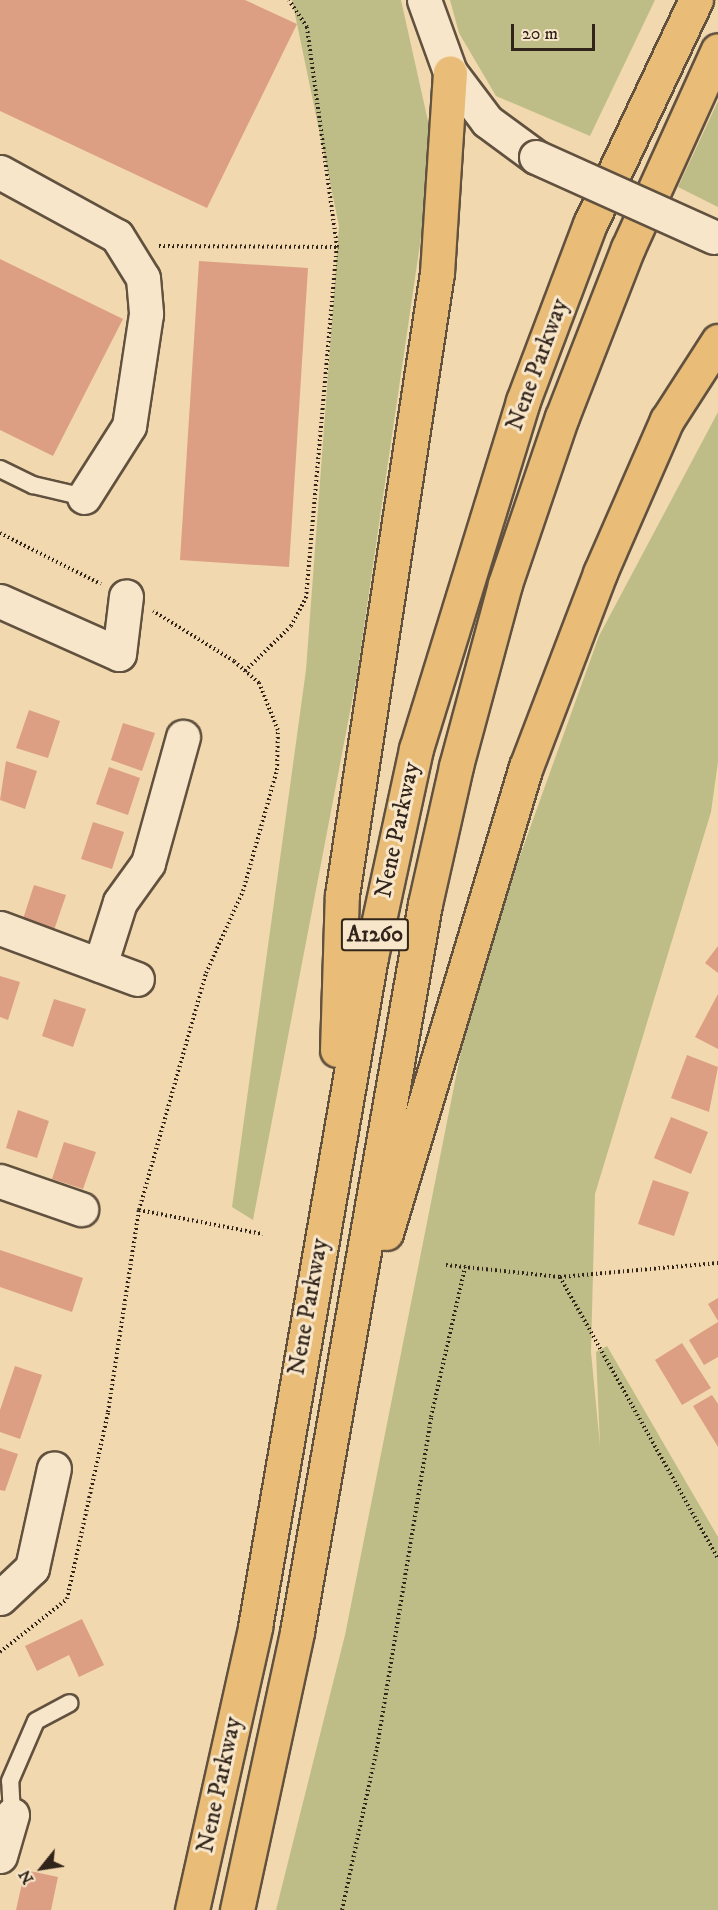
<!DOCTYPE html>
<html>
<head>
<meta charset="utf-8">
<style>
  body { margin:0 }
  #map { position:relative; width:718px; height:1910px; overflow:hidden; background:#f2d8ae; font-family:"IM FELL DW Pica",serif }
  div>[style] { position:absolute }
  .green>* { inset:0; background:#bfbd87 }
  .building>* { inset:0; background:#dd9f83 }
  .path>* { height:4px; margin-top:-2px; transform-origin:0; background:repeating-linear-gradient(90deg,#31241a 0 1.5px,transparent 0 4.5px) }
  .roads { filter:drop-shadow(2px 0 #61513f) drop-shadow(-2px 0 #61513f) drop-shadow(0 2px #61513f) drop-shadow(0 -2px #61513f) }
  .service>* { height:16px; margin:-8px; padding:0 8px; transform-origin:8px; border-radius:8px; background:#f7e6ca }
  .minor>* { height:33px; margin:-16.5px; padding:0 16.5px; transform-origin:16.5px; border-radius:16.5px; background:#f7e6ca }
  .tertiary>* { height:33px; margin:-16.5px; padding:0 16.5px; transform-origin:16.5px; border-radius:16.5px; background:#f7e6ca }
  .trunk>* { height:33px; margin:-16.5px; padding:0 16.5px; transform-origin:16.5px; border-radius:16.5px; background:#e9bc77 }
  .bridges { filter:drop-shadow(2px 0 #61513f) drop-shadow(-2px 0 #61513f) drop-shadow(0 2px #61513f) drop-shadow(0 -2px #61513f) }
  .tertiary-bridge>* { height:33px; margin:-16.5px; padding:0 16.5px; transform-origin:16.5px; border-radius:16.5px; background:#f7e6ca }
  span { translate:-50% -50%; white-space:nowrap; text-align:center; line-height:1.15; -webkit-text-stroke:6px #f7e6ca; paint-order:stroke }
  .shield-label span { padding:2px 4px; background:#f7e6ca; border:2px solid; border-radius:4px; -webkit-text-stroke-width:0 }
  .shield-label { font-size:22px; color:#31241a; font-weight:700 }
  .street-label { font-size:24px; color:#31241a }
  .north { position:absolute; left:12px; top:1838px; width:60px; height:60px; -webkit-text-stroke:4px #f7e6ca; paint-order:stroke; rotate:240deg; font-size:16px; font-weight:700; line-height:24px; text-align:center; color:#31241a }
  .north::after { content:''; display:block; margin:auto; width:21px; height:27px; background:#31241a; clip-path:polygon(50% 0,100% 100%,50% 72%,0 100%) }
  .scale { position:absolute; left:511px; top:24px; width:84px; height:27px; box-sizing:border-box; border:3px solid #31241a; border-top:0; padding-left:8px; font-size:18px; line-height:21px; white-space:nowrap; color:#31241a; -webkit-text-stroke:4px #f7e6ca; paint-order:stroke }
</style>
</head>
<body>
<div id="map">
  <div class="green">
    <i style="clip-path:polygon(292px 0,401px 0,434px 148px,357px 675px,253px 1220px,232px 1207px,306px 670px,339px 226px)"></i>
    <i style="clip-path:polygon(450px 0,655px 0,590px 136px,496px 96px,459px 33px)"></i>
    <i style="clip-path:polygon(718px 101px,718px 207px,678px 187px)"></i>
    <i style="clip-path:polygon(718px 412px,718px 762px,711px 812px,595px 1194px,591px 1352px,600px 1446px,596px 1352px,607px 1346px,718px 1537px,718px 1910px,276px 1910px,345px 1635px,475px 981px,599px 636px)"></i>
  </div>
  <div class="building">
    <i style="clip-path:polygon(0 0,245px 0,297px 24px,207px 208px,0 111px)"></i>
    <i style="clip-path:polygon(0 259px,123px 319px,53px 456px,0 430px)"></i>
    <i style="clip-path:polygon(199px 261px,308px 268px,289px 567px,180px 560px)"></i>
    <i style="clip-path:polygon(29px 710px,60px 721px,48px 758px,16px 748px)"></i>
    <i style="clip-path:polygon(123px 723px,155px 733px,142px 771px,111px 760px)"></i>
    <i style="clip-path:polygon(6px 761px,37px 771px,25px 809px,0 800px)"></i>
    <i style="clip-path:polygon(109px 767px,140px 778px,128px 815px,96px 804px)"></i>
    <i style="clip-path:polygon(93px 822px,124px 832px,112px 869px,81px 859px)"></i>
    <i style="clip-path:polygon(34px 885px,66px 895px,53px 933px,22px 922px)"></i>
    <i style="clip-path:polygon(718px 946px,718px 973px,705px 963px)"></i>
    <i style="clip-path:polygon(0 976px,20px 982px,8px 1020px,0 1017px)"></i>
    <i style="clip-path:polygon(718px 994px,718px 1049px,695px 1037px)"></i>
    <i style="clip-path:polygon(54px 999px,86px 1009px,73px 1047px,42px 1036px)"></i>
    <i style="clip-path:polygon(687px 1055px,718px 1067px,709px 1112px,671px 1098px)"></i>
    <i style="clip-path:polygon(18px 1110px,49px 1121px,37px 1158px,6px 1148px)"></i>
    <i style="clip-path:polygon(671px 1117px,708px 1132px,691px 1174px,654px 1158px)"></i>
    <i style="clip-path:polygon(64px 1142px,96px 1152px,83px 1189px,52px 1179px)"></i>
    <i style="clip-path:polygon(653px 1180px,689px 1192px,674px 1236px,638px 1224px)"></i>
    <i style="clip-path:polygon(0 1250px,83px 1278px,72px 1312px,0 1287px)"></i>
    <i style="clip-path:polygon(718px 1298px,718px 1321px,708px 1304px)"></i>
    <i style="clip-path:polygon(718px 1322px,718px 1357px,704px 1365px,689px 1340px)"></i>
    <i style="clip-path:polygon(682px 1343px,711px 1388px,682px 1405px,655px 1360px)"></i>
    <i style="clip-path:polygon(15px 1366px,42px 1375px,20px 1439px,0 1432px,0 1410px)"></i>
    <i style="clip-path:polygon(712px 1395px,718px 1404px,718px 1447px,693px 1406px)"></i>
    <i style="clip-path:polygon(0 1448px,18px 1454px,5px 1491px,0 1490px)"></i>
    <i style="clip-path:polygon(82px 1619px,104px 1665px,79px 1677px,69px 1655px,37px 1671px,25px 1646px)"></i>
    <i style="clip-path:polygon(25px 1870px,58px 1877px,51px 1910px,16px 1910px)"></i>
  </div>
  <div class="path">
    <i style="left:159px;top:246px;width:178px;rotate:0.3deg"></i>
    <i style="left:0;top:533px;width:113px;rotate:26.8deg"></i>
    <i style="left:245px;top:671px;width:64px;rotate:-44.4deg"></i>
    <i style="left:291px;top:626px;width:32px;rotate:-62deg"></i>
    <i style="left:306px;top:598px;width:352px;rotate:-85deg"></i>
    <i style="left:337px;top:247px;width:222px;rotate:-97.8deg"></i>
    <i style="left:307px;top:27px;width:32px;rotate:-124deg"></i>
    <i style="left:139px;top:1210px;width:126px;rotate:11deg"></i>
    <i style="left:446px;top:1265px;width:115px;rotate:6deg"></i>
    <i style="left:560px;top:1277px;width:323px;rotate:60.7deg"></i>
    <i style="left:560px;top:1277px;width:159px;rotate:-5.1deg"></i>
    <i style="left:0;top:1652px;width:85px;rotate:-38.3deg"></i>
    <i style="left:67px;top:1599px;width:191px;rotate:-77.6deg"></i>
    <i style="left:108px;top:1412px;width:204px;rotate:-81.3deg"></i>
    <i style="left:139px;top:1210px;width:246px;rotate:-74.2deg"></i>
    <i style="left:206px;top:973px;width:90px;rotate:-65.7deg"></i>
    <i style="left:243px;top:891px;width:126px;rotate:-74.3deg"></i>
    <i style="left:277px;top:770px;width:40px;rotate:-88.6deg"></i>
    <i style="left:278px;top:730px;width:51px;rotate:-112deg"></i>
    <i style="left:259px;top:683px;width:33px;rotate:-139deg"></i>
    <i style="left:234px;top:661px;width:95px;rotate:-148.3deg"></i>
    <i style="left:342px;top:1910px;width:166px;rotate:-77.8deg"></i>
    <i style="left:377px;top:1748px;width:335px;rotate:-80.7deg"></i>
    <i style="left:431px;top:1417px;width:154px;rotate:-77.2deg"></i>
  </div>
  <div class="roads">
    <div class="service">
      <i style="left:0;top:469px;width:37px;rotate:26deg"></i>
      <i style="left:33px;top:485px;width:52px;rotate:13.2deg"></i>
      <i style="left:12px;top:1815px;width:34px;rotate:-93deg"></i>
      <i style="left:10px;top:1781px;width:65px;rotate:-66.6deg"></i>
      <i style="left:36px;top:1721px;width:38px;rotate:-28deg"></i>
    </div>
    <div class="minor">
      <i style="left:0;top:172px;width:133px;rotate:28.7deg"></i>
      <i style="left:117px;top:236px;width:49px;rotate:58.2deg"></i>
      <i style="left:143px;top:278px;width:36px;rotate:85deg"></i>
      <i style="left:146px;top:314px;width:113px;rotate:98.6deg"></i>
      <i style="left:129px;top:426px;width:84px;rotate:122.4deg"></i>
      <i style="left:0;top:601px;width:130px;rotate:24deg"></i>
      <i style="left:119px;top:654px;width:58px;rotate:-83.1deg"></i>
      <i style="left:0;top:928px;width:146px;rotate:20.4deg"></i>
      <i style="left:100px;top:965px;width:66px;rotate:-72.4deg"></i>
      <i style="left:120px;top:902px;width:48px;rotate:-54.3deg"></i>
      <i style="left:148px;top:863px;width:131px;rotate:-74.5deg"></i>
      <i style="left:0;top:1181px;width:86px;rotate:19.1deg"></i>
      <i style="left:0;top:1598px;width:44px;rotate:-43.2deg"></i>
      <i style="left:32px;top:1568px;width:102px;rotate:-77.6deg"></i>
      <i style="left:0;top:1856px;width:43px;rotate:-73.7deg"></i>
    </div>
    <div class="tertiary">
      <i style="left:424px;top:0;width:77px;rotate:70.1deg"></i>
      <i style="left:450px;top:72px;width:61px;rotate:52.9deg"></i>
      <i style="left:487px;top:121px;width:61px;rotate:36.3deg"></i>
    </div>
    <div class="trunk">
      <i style="left:337px;top:1050px;width:155px;rotate:-88.2deg"></i>
      <i style="left:342px;top:895px;width:629px;rotate:-81.32deg"></i>
      <i style="left:437px;top:273px;width:201px;rotate:-86.3deg"></i>
      <i style="left:386px;top:1233px;width:487px;rotate:-73.3deg"></i>
      <i style="left:526px;top:767px;width:208px;rotate:-69.1deg"></i>
      <i style="left:600px;top:573px;width:167px;rotate:-66.4deg"></i>
      <i style="left:667px;top:420px;width:94px;rotate:-57.2deg"></i>
      <i style="left:192px;top:1910px;width:290px;rotate:-77.4deg"></i>
      <i style="left:255px;top:1627px;width:680px;rotate:-80.18deg"></i>
      <i style="left:371px;top:957px;width:213px;rotate:-77.8deg"></i>
      <i style="left:416px;top:749px;width:364px;rotate:-72.9deg"></i>
      <i style="left:523px;top:401px;width:189px;rotate:-69.3deg"></i>
      <i style="left:590px;top:224px;width:248px;rotate:-64.7deg"></i>
      <i style="left:237px;top:1910px;width:284px;rotate:-77.8deg"></i>
      <i style="left:297px;top:1632px;width:739px;rotate:-80.03deg"></i>
      <i style="left:425px;top:904px;width:141px;rotate:-77.3deg"></i>
      <i style="left:456px;top:766px;width:188px;rotate:-74.9deg"></i>
      <i style="left:505px;top:584px;width:176px;rotate:-71.2deg"></i>
      <i style="left:562px;top:417px;width:181px;rotate:-68.7deg"></i>
      <i style="left:628px;top:248px;width:217px;rotate:-65.6deg"></i>
    </div>
  </div>
  <div class="bridges">
    <div class="tertiary-bridge">
      <i style="left:536px;top:157px;width:195px;rotate:24.2deg"></i>
    </div>
  </div>
  <div class="shield-label">
    <span style="left:375px;top:935px">A1260</span>
  </div>
  <div class="street-label">
    <span style="left:538px;top:365px;rotate:-70deg">Nene Parkway</span>
    <span style="left:398px;top:830px;rotate:-78deg">Nene Parkway</span>
    <span style="left:309px;top:1307px;rotate:-80deg">Nene Parkway</span>
    <span style="left:220px;top:1785px;rotate:-78deg">Nene Parkway</span>
  </div>
  <div class="north">N</div>
  <div class="scale">20 m</div>
</div>
</body>
</html>
